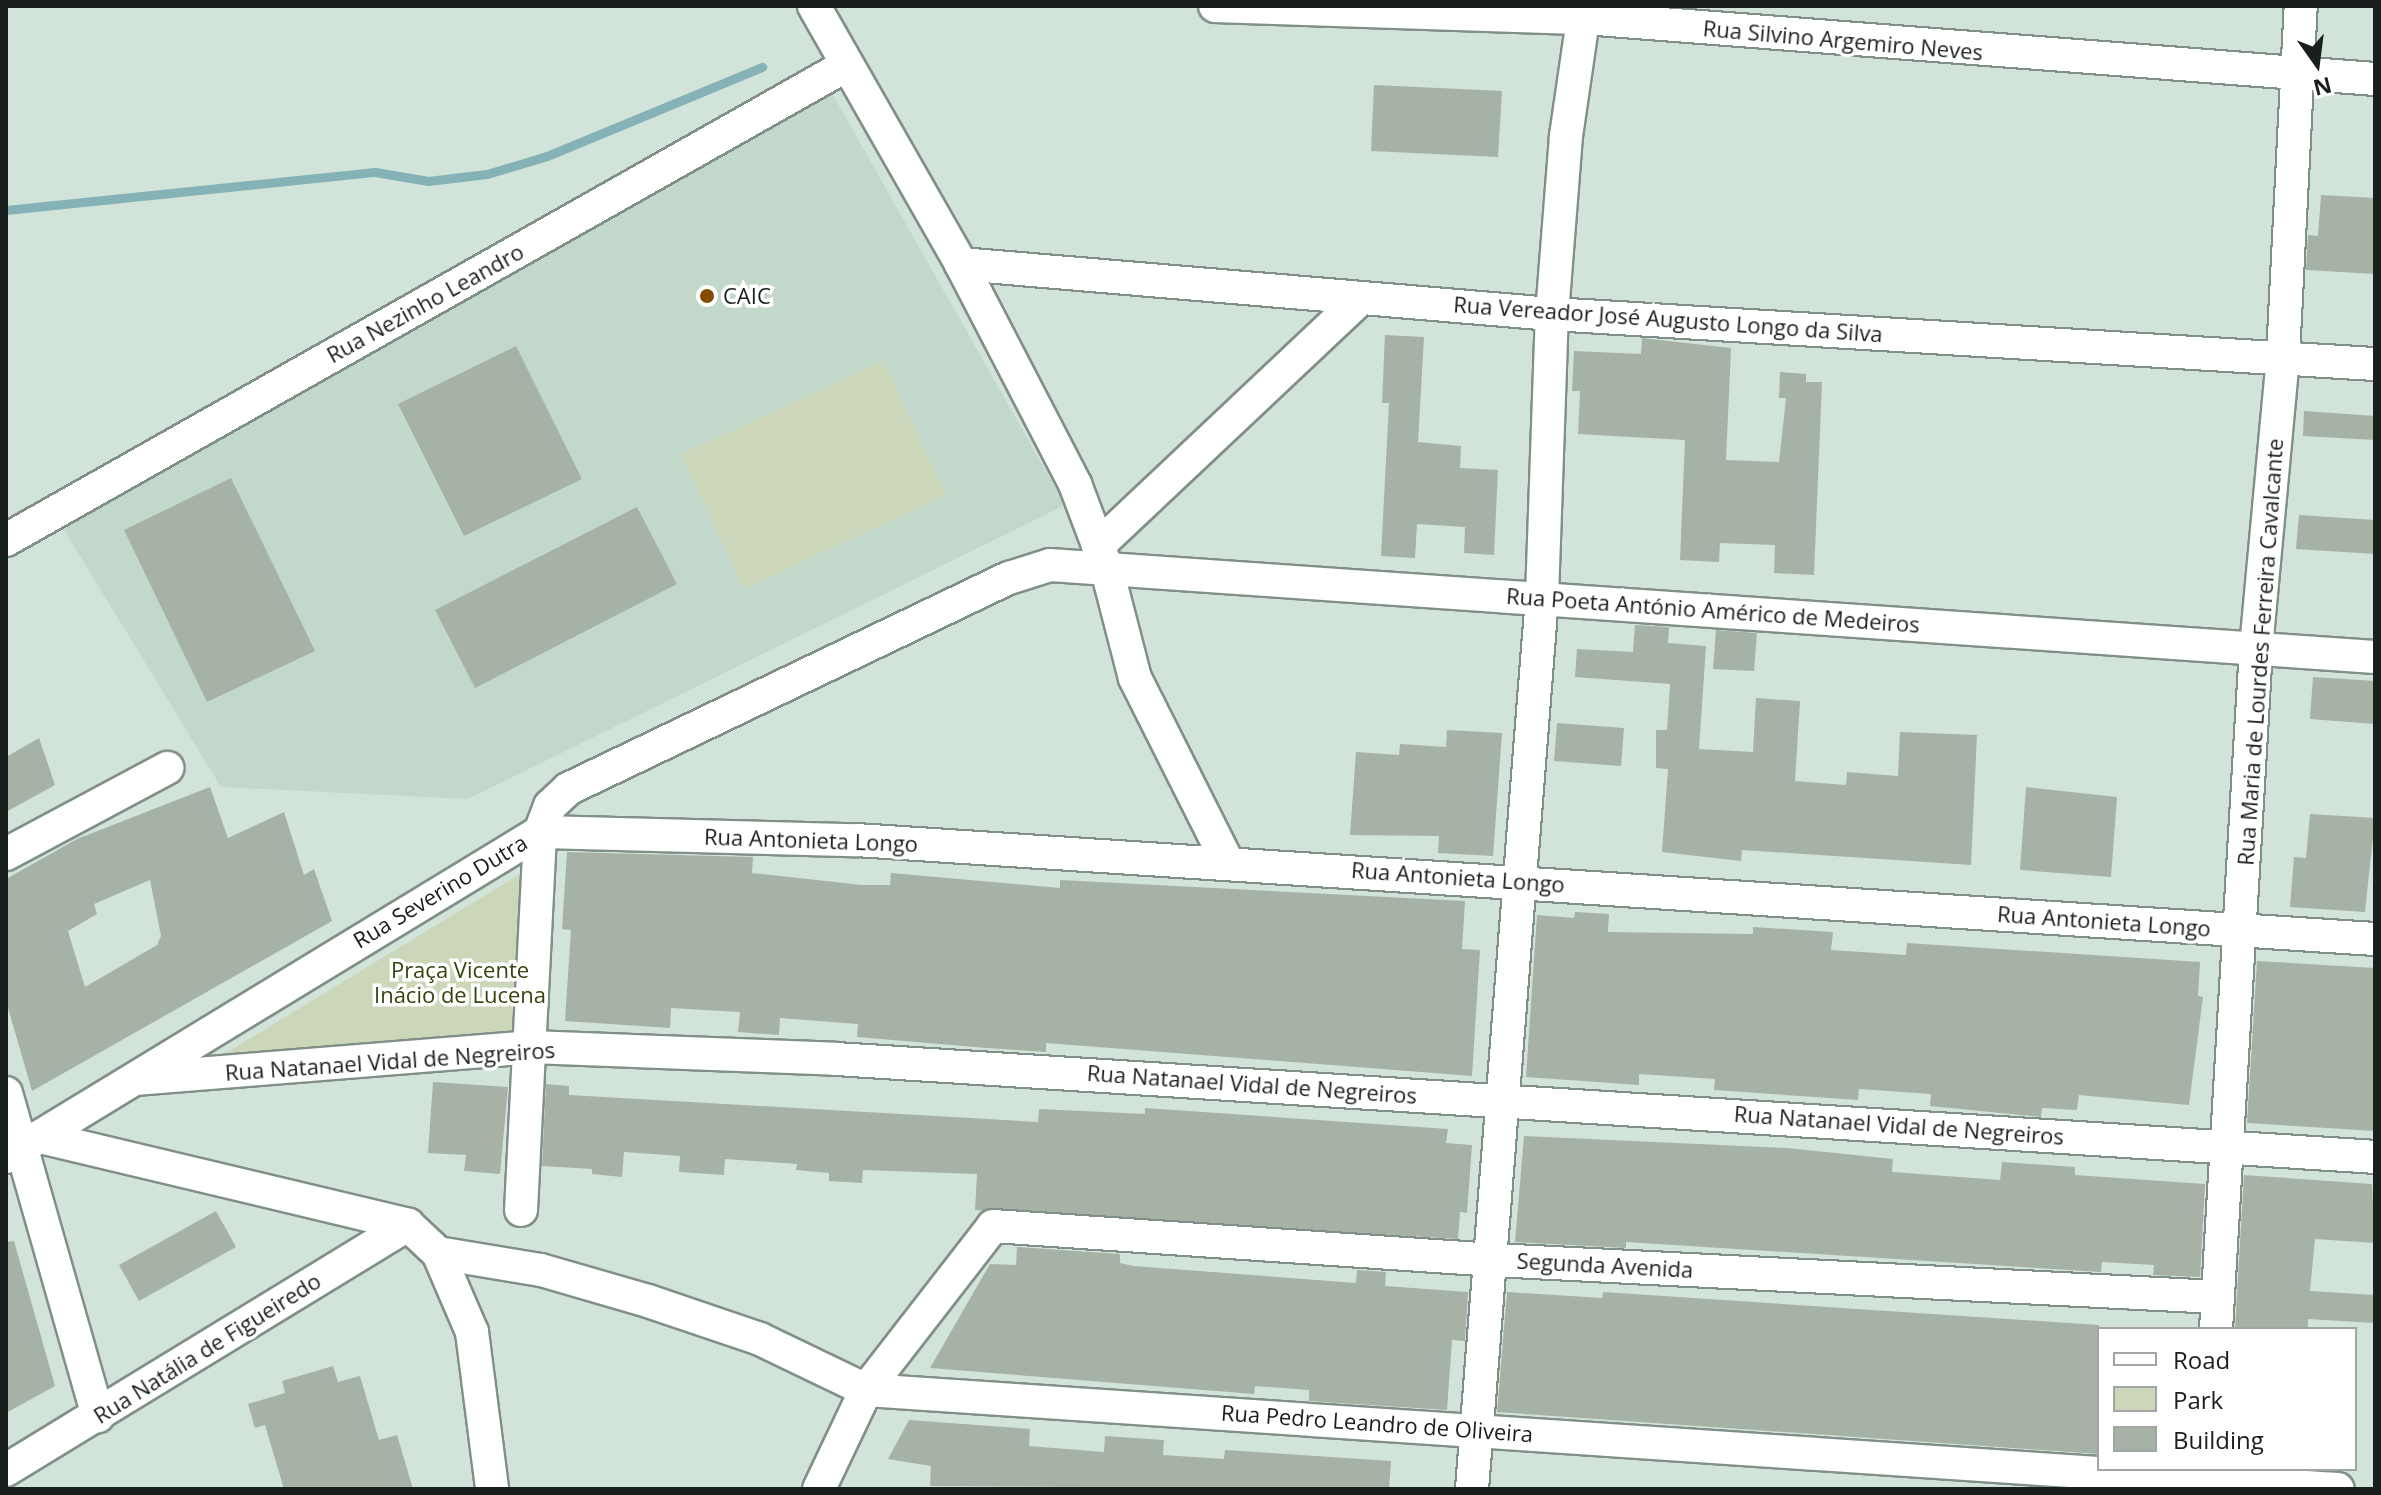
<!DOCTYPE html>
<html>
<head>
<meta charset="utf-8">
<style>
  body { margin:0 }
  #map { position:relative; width:2381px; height:1495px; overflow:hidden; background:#d2e3da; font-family:"Open Sans",sans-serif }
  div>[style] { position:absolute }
  .built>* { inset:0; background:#c1d8cb }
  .green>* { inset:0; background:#ccd6b9 }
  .stream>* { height:9px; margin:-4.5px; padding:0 4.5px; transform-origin:4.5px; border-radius:4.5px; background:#84b2b6 }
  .building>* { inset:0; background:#a7b2a6 }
  .roads { filter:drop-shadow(2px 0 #808f87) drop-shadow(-2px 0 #808f87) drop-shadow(0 2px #808f87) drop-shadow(0 -2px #808f87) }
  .minor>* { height:32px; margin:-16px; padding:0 16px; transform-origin:16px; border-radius:16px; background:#fff }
  .dots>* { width:22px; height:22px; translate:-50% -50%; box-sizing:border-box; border:4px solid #fff; border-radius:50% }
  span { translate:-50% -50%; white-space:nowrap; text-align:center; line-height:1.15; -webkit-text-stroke:7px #fff; paint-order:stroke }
  .street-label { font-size:22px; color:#191f1c }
  .poi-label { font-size:22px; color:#191f1c }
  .left { translate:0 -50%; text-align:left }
  .park-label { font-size:22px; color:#36440c }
  .frame { position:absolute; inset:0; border:8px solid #191f1c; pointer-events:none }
  .legend { position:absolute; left:2097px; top:1327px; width:260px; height:144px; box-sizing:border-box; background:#fff; border:2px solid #a3a5a4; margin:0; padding:10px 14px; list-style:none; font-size:24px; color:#191f1c }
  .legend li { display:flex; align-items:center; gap:16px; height:40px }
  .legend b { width:40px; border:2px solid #a3a5a4 }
  .north { position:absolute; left:2277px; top:24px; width:80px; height:80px; -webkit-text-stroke:6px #fff; paint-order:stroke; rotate:166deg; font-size:22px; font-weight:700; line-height:32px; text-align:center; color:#191f1c }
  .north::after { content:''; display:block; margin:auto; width:28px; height:36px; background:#191f1c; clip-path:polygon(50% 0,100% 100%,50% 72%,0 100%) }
</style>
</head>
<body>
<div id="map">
  <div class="built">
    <i style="clip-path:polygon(829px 88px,1065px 505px,468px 799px,221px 787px,63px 528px)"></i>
  </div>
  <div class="green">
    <i style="clip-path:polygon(883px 361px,946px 495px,744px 589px,681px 454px)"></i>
    <i style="clip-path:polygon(525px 871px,520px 1038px,213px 1061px)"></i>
  </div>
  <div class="stream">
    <i style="left:6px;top:210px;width:371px;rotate:-5.9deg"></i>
    <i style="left:375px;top:172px;width:54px;rotate:9.6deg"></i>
    <i style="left:428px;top:181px;width:59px;rotate:-6.8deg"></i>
    <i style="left:487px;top:174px;width:63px;rotate:-16.7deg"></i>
    <i style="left:547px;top:156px;width:233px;rotate:-22.5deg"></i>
  </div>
  <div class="building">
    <i style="clip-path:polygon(1374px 85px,1502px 91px,1498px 157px,1371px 151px)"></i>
    <i style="clip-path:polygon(2321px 195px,2375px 198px,2375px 274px,2306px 270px,2308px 235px,2318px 236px)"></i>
    <i style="clip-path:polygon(1385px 335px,1424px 337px,1418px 442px,1461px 446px,1460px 468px,1498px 470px,1494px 555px,1464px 553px,1465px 527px,1417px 524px,1415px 558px,1381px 556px,1389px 403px,1382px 403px)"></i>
    <i style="clip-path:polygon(1642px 338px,1731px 348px,1726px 460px,1779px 462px,1786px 398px,1779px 398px,1780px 372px,1806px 374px,1806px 382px,1822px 382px,1814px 575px,1774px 573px,1775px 545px,1720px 543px,1719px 562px,1680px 560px,1685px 440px,1578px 434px,1580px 391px,1572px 391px,1574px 351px,1641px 354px)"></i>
    <i style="clip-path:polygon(516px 346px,582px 479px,464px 536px,398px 404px)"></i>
    <i style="clip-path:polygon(2304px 411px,2375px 416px,2375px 440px,2303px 436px)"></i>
    <i style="clip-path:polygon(231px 478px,315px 651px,207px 702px,124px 530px)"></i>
    <i style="clip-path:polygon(637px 507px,677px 584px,475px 688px,435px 610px)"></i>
    <i style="clip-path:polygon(2299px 515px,2375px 520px,2375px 554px,2296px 549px)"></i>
    <i style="clip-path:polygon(1635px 625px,1669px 627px,1668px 643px,1706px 646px,1699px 749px,1753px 752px,1756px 698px,1800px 701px,1795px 781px,1846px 785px,1847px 772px,1898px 776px,1900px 732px,1977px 735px,1971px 865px,1742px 850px,1741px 861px,1662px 852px,1668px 769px,1656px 768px,1656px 730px,1667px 730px,1670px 684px,1575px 677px,1577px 649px,1633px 652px)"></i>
    <i style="clip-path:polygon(1716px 630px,1757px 633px,1754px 671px,1713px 669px)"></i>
    <i style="clip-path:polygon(2313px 677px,2375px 681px,2375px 724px,2310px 719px)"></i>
    <i style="clip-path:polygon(1557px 723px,1624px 728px,1621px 766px,1554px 761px)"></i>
    <i style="clip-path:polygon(1447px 730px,1502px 733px,1493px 856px,1438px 853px,1439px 836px,1350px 835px,1356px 752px,1399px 755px,1400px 744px,1446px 747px)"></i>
    <i style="clip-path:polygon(39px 738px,55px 785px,6px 812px,6px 757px)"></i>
    <i style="clip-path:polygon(evenodd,210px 787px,228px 838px,284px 812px,304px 875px,314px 869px,332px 921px,32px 1091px,6px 1001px,6px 879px,77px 839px,210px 787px,150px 880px,161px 936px,157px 945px,85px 987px,68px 931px,97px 914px,94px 904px,150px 880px)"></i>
    <i style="clip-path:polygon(2026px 787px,2117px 797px,2111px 877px,2020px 870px)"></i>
    <i style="clip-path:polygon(2310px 814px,2375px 818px,2365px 912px,2290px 907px,2294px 857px,2306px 858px)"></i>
    <i style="clip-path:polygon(567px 852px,753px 857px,752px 873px,862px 885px,890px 885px,891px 873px,1060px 888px,1060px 880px,1465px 901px,1462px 949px,1480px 950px,1472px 1076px,1046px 1043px,1046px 1052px,987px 1048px,857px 1037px,858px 1024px,780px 1018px,779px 1035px,738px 1032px,740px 1012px,704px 1010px,671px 1008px,670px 1028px,565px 1021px,571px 930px,562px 929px)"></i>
    <i style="clip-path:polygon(1575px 912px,1609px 914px,1608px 932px,1753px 934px,1753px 927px,1833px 932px,1831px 950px,1906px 955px,1907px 943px,2200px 962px,2198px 996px,2203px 997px,2189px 1105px,2079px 1095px,2077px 1110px,2042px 1108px,2041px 1117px,1930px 1106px,1931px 1094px,1859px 1089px,1858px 1100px,1714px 1090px,1715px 1079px,1639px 1074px,1639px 1085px,1526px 1077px,1537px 915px,1574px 918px)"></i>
    <i style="clip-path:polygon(2257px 961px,2375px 968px,2375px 1131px,2247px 1123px)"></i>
    <i style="clip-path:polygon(433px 1082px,508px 1087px,500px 1174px,464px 1171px,466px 1155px,428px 1153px)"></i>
    <i style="clip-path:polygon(546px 1084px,569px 1086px,569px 1095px,1038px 1122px,1039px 1109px,1145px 1114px,1145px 1108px,1448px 1129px,1446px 1143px,1472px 1145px,1467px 1213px,1460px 1212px,1458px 1239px,975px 1210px,977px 1174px,863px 1170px,862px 1183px,829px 1181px,829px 1173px,796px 1170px,797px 1164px,725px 1159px,724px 1175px,679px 1172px,680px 1156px,624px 1152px,622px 1177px,592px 1174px,592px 1169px,542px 1166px)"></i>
    <i style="clip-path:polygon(1524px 1136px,1787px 1148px,1893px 1159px,1892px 1172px,2000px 1180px,2002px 1162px,2075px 1167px,2075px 1175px,2205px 1184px,2200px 1277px,2153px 1275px,2154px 1265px,2102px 1262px,2101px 1272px,1626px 1242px,1626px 1248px,1515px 1242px)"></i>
    <i style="clip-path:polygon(2244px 1175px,2372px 1184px,2375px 1243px,2315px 1239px,2310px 1291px,2375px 1295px,2375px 1323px,2308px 1319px,2308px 1329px,2235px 1329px)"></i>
    <i style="clip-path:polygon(216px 1211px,236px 1247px,139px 1301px,119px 1265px)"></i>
    <i style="clip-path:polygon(14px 1241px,55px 1386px,6px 1413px,6px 1242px)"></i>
    <i style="clip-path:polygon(1017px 1247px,1120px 1254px,1120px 1263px,1133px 1266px,1356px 1283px,1357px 1270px,1386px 1272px,1385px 1286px,1468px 1292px,1465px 1341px,1452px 1340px,1447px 1410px,1309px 1401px,1309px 1390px,1255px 1386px,1254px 1394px,930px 1368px,990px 1264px,1016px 1265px)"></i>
    <i style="clip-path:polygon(1507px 1292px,1602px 1298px,1603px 1292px,2099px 1325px,2099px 1454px,1497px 1412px)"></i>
    <i style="clip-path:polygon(333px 1366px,338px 1382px,360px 1376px,379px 1440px,397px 1435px,413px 1489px,284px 1489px,265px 1425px,255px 1428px,248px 1404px,285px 1393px,282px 1381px)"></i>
    <i style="clip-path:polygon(909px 1420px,1030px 1429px,1029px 1446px,1104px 1452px,1105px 1436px,1164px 1440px,1163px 1455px,1224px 1459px,1225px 1450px,1391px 1461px,1389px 1489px,930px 1486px,931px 1466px,888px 1459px)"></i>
  </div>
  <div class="roads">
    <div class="minor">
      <i style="left:814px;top:6px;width:297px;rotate:60.3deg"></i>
      <i style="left:961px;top:264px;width:248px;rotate:62.6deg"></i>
      <i style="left:1075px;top:484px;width:88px;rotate:69.3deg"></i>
      <i style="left:1106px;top:566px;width:116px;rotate:75.5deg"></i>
      <i style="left:1135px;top:678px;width:207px;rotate:63.3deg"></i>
      <i style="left:1215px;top:6px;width:369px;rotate:1.9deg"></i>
      <i style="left:1584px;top:18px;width:793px;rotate:4.41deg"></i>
      <i style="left:961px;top:264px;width:593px;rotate:4.84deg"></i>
      <i style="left:1552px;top:314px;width:825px;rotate:3.48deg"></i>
      <i style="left:6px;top:540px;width:964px;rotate:-29.46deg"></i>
      <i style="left:1098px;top:546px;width:361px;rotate:-43.3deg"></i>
      <i style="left:6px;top:854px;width:183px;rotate:-28.1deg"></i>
      <i style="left:135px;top:1079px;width:396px;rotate:-4.6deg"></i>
      <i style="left:530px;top:1047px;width:306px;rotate:2.2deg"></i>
      <i style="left:836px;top:1059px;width:1542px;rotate:3.64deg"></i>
      <i style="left:6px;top:1093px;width:336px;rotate:74.1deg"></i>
      <i style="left:40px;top:1137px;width:378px;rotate:13.4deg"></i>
      <i style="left:408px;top:1225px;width:41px;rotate:43deg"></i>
      <i style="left:438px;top:1253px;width:86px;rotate:66.7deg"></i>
      <i style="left:472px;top:1332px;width:158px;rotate:82.7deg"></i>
      <i style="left:6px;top:1157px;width:625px;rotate:-31.33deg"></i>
      <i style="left:540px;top:832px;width:316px;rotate:1.5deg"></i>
      <i style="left:856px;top:840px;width:1522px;rotate:3.73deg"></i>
      <i style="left:521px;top:1210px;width:378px;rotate:-87.1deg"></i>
      <i style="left:540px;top:832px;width:28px;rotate:-69deg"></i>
      <i style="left:550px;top:806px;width:25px;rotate:-43deg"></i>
      <i style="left:568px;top:789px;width:489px;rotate:-25.6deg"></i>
      <i style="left:1009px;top:578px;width:43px;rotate:-17.6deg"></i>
      <i style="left:1050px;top:565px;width:1328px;rotate:3.97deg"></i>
      <i style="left:438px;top:1253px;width:104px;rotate:9.4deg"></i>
      <i style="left:541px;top:1270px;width:111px;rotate:16.2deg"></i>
      <i style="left:648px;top:1301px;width:118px;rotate:18.7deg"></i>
      <i style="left:760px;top:1339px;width:118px;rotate:25.7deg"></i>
      <i style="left:866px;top:1390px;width:1475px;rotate:3.85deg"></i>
      <i style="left:2216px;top:1329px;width:682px;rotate:-86.64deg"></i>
      <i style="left:2256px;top:648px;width:293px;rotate:-84.7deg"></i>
      <i style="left:2283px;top:356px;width:350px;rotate:-87.1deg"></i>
      <i style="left:6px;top:1470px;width:471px;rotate:-31.4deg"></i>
      <i style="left:819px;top:1489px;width:110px;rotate:-64.6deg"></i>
      <i style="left:866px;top:1390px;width:207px;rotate:-52.2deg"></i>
      <i style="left:993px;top:1226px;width:502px;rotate:3.88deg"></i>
      <i style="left:1494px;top:1260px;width:725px;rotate:2.93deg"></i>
      <i style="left:1472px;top:1489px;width:895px;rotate:-85.51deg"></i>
      <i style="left:1542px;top:597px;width:283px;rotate:-88deg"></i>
      <i style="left:1552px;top:314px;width:179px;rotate:-85.5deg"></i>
      <i style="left:1566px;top:136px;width:131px;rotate:-81.7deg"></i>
    </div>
  </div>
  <div class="dots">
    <i style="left:707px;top:296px;background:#844b00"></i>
  </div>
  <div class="street-label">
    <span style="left:1843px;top:40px;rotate:5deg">Rua Silvino Argemiro Neves</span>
    <span style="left:425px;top:303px;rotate:-29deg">Rua Nezinho Leandro</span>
    <span style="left:1668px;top:319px;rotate:4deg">Rua Vereador José Augusto Longo da Silva</span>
    <span style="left:1713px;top:610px;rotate:4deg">Rua Poeta António Américo de Medeiros</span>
    <span style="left:2260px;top:652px;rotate:-86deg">Rua Maria de Lourdes Ferreira Cavalcante</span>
    <span style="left:811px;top:840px;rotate:2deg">Rua Antonieta Longo</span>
    <span style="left:1458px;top:877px;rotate:4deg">Rua Antonieta Longo</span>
    <span style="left:440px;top:891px;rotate:-31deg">Rua Severino Dutra</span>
    <span style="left:2104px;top:921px;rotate:4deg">Rua Antonieta Longo</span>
    <span style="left:390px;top:1061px;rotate:-4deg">Rua Natanael Vidal de Negreiros</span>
    <span style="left:1252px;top:1084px;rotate:4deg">Rua Natanael Vidal de Negreiros</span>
    <span style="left:1899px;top:1125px;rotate:4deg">Rua Natanael Vidal de Negreiros</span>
    <span style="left:1605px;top:1265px;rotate:3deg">Segunda Avenida</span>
    <span style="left:207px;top:1348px;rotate:-32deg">Rua Natália de Figueiredo</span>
    <span style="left:1377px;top:1423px;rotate:4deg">Rua Pedro Leandro de Oliveira</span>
  </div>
  <div class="poi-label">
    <span class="left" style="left:723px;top:296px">CAIC</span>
  </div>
  <div class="park-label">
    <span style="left:460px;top:982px">Praça Vicente<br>Inácio de Lucena</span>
  </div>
  <div class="frame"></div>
  <ul class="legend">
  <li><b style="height:10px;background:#fff"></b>Road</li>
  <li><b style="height:22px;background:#ccd6b9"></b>Park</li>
  <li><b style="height:22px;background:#a7b2a6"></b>Building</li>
  </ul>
  <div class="north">N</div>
</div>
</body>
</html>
